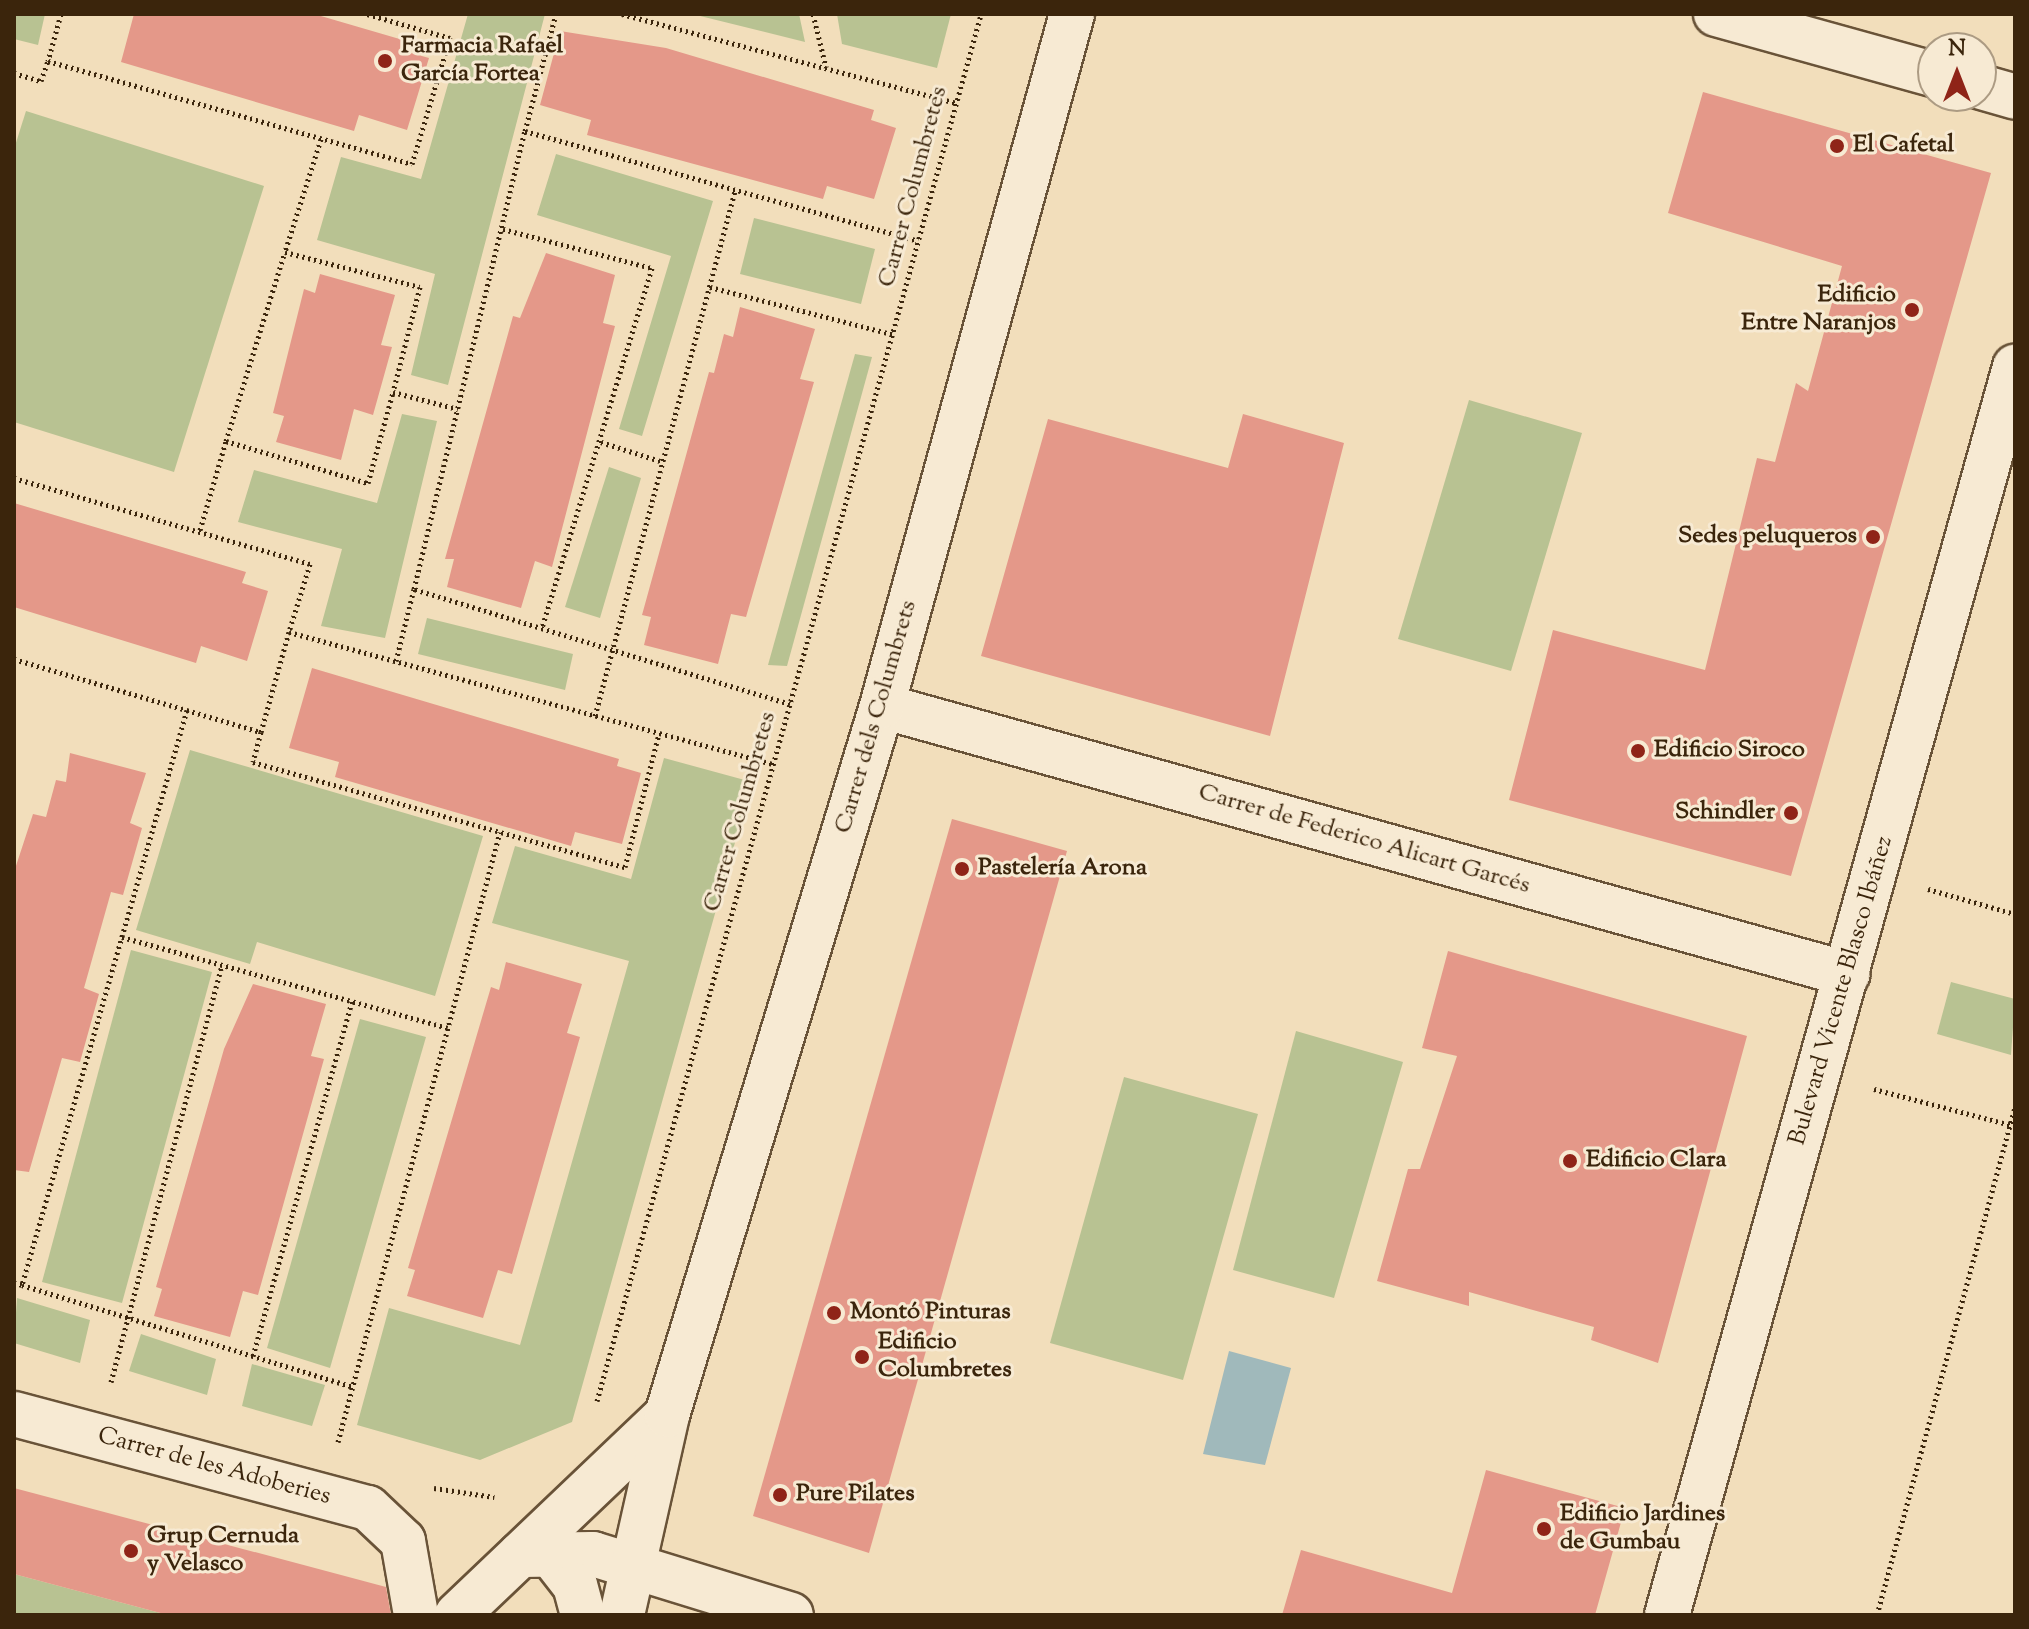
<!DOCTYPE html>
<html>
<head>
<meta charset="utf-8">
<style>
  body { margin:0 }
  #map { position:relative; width:2029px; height:1629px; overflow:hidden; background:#f2debb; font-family:"Sorts Mill Goudy",serif }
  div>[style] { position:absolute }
  .green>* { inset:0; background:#b8c292 }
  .water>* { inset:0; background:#a0b9bb }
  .building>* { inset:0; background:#e49889 }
  .path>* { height:5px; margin-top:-2.5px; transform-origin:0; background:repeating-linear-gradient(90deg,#3b250c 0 2px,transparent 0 6px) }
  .roads { filter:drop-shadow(2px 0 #695338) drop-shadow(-2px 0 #695338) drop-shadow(0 2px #695338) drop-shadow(0 -2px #695338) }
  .minor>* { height:44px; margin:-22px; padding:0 22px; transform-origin:22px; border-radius:22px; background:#f7ead3 }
  .dots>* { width:22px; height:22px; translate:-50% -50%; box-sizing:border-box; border:4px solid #f7ead3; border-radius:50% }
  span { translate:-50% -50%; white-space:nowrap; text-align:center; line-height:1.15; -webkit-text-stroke:6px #f7ead3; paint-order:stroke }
  .poi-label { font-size:24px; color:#3b250c; font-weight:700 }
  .left { translate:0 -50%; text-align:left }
  .right { translate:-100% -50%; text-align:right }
  .street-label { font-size:24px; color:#3b250c }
  .frame { position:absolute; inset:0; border:16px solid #3b250c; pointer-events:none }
  .north { position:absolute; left:1917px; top:32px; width:80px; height:80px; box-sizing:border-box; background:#f7ead3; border:2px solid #ac9b83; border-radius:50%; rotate:0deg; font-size:22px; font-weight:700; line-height:32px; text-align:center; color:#3b250c }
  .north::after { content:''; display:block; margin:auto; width:28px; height:36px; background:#8f2418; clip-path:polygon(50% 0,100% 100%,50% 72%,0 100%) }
</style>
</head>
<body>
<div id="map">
  <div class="green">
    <i style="clip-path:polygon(14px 14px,45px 14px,38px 45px,14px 39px)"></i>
    <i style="clip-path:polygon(468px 14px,545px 14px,448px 385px,411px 375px,435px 274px,317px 240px,341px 157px,421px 179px)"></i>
    <i style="clip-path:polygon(692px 14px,799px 14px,805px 42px)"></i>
    <i style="clip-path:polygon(837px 14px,951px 14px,937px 68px,842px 44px)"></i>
    <i style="clip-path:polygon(26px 111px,264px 186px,174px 472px,14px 422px,14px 149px)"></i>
    <i style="clip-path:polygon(556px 154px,713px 201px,642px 436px,619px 429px,671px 256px,537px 215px)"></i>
    <i style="clip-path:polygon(754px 218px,875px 249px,861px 304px,740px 274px)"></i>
    <i style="clip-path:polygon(855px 354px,872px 357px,787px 666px,768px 665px)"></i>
    <i style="clip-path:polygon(1469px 400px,1582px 433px,1511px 671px,1398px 639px)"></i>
    <i style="clip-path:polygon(402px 414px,437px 421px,385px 638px,321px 626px,342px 549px,238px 522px,254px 470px,377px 503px)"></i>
    <i style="clip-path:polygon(609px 467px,641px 478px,600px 618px,565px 607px)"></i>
    <i style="clip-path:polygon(427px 618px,573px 654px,565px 690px,418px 654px)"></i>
    <i style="clip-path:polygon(190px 750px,483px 836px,435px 996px,257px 942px,250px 964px,136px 930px)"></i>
    <i style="clip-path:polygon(664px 758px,752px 782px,572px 1422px,480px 1460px,357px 1425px,389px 1308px,520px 1345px,629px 961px,492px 923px,515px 846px,631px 879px)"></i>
    <i style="clip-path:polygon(131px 950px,212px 972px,122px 1303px,42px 1282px)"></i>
    <i style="clip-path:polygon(1951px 982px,2015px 999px,2011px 1055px,1937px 1034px)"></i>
    <i style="clip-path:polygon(360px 1019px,426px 1037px,330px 1368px,267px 1348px)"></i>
    <i style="clip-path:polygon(1296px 1031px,1403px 1062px,1334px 1298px,1233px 1270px)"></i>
    <i style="clip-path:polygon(1124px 1077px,1258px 1114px,1183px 1380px,1050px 1343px)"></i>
    <i style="clip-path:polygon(17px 1298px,90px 1320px,80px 1363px,14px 1343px)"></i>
    <i style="clip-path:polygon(141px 1334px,216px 1359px,207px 1395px,129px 1371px)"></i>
    <i style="clip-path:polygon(252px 1364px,325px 1385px,312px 1426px,242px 1406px)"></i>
    <i style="clip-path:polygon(14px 1574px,168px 1615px,14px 1615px)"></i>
  </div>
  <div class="water">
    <i style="clip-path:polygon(1229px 1351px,1291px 1368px,1265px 1465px,1203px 1454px)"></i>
  </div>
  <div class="building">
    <i style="clip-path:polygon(134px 14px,314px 14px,403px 40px,400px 50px,429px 58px,407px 130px,359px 115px,354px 131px,121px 62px)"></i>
    <i style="clip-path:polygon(560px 31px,666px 48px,874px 110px,871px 120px,896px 128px,874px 199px,827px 186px,823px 199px,587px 135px,591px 120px,540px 105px)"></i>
    <i style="clip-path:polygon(1703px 92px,1991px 173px,1791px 876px,1509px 800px,1553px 630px,1705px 670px,1757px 458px,1775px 462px,1796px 383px,1808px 391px,1842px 266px,1668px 213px)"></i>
    <i style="clip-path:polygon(546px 253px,615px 275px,603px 323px,615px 326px,552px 567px,535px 561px,521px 608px,447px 587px,454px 559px,445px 559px,513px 316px,520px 318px)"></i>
    <i style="clip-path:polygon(320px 274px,395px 295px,381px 345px,392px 347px,373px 415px,354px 409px,341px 460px,276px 442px,284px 416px,273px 413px,304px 289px,315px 293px)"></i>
    <i style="clip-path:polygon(740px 307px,815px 329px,800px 379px,814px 382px,746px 617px,731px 614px,718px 664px,644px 645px,651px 617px,642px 615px,709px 372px,714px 373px,724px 334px,733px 337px)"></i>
    <i style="clip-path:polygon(1243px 414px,1344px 443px,1270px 736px,981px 656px,1048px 419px,1228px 468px)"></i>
    <i style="clip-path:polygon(14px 503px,246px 572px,242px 583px,268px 591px,247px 661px,201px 646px,196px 663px,14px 607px)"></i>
    <i style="clip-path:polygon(312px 668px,619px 759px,617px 766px,641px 773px,622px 844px,575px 832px,571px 846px,335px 777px,339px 762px,289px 748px)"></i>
    <i style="clip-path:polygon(70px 753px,146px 773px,130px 823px,142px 828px,123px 895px,111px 892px,84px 988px,99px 994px,80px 1062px,62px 1058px,29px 1172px,14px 1170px,14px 872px,33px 814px,46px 817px,56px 780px,66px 782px)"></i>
    <i style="clip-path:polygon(952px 819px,1067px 851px,869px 1553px,753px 1516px)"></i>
    <i style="clip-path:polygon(1448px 951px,1747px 1036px,1658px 1363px,1591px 1340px,1594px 1327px,1469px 1292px,1469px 1306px,1377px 1281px,1408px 1169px,1420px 1169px,1457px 1056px,1422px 1048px)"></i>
    <i style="clip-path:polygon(506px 962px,582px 984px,567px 1033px,580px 1037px,512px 1274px,498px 1270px,483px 1318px,407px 1296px,415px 1270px,408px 1268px,491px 987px,499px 990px)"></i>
    <i style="clip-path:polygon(253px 984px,326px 1004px,311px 1056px,324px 1059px,258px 1295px,243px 1291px,230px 1337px,154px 1316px,162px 1289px,156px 1287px,224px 1049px)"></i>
    <i style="clip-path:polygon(1486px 1470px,1625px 1508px,1595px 1615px,1282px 1615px,1301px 1550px,1452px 1593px)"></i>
    <i style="clip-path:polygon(14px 1488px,386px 1587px,391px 1615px,168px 1615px,14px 1574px)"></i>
  </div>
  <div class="path">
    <i style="left:61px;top:14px;width:49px;rotate:105.5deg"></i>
    <i style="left:48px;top:61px;width:378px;rotate:15.8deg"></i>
    <i style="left:412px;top:164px;width:132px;rotate:-73.2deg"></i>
    <i style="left:450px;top:38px;width:86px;rotate:-163.9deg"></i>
    <i style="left:622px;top:14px;width:346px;rotate:14.9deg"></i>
    <i style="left:813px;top:14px;width:55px;rotate:76.2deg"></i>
    <i style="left:14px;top:73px;width:28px;rotate:17deg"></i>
    <i style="left:41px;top:81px;width:21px;rotate:-71deg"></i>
    <i style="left:525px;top:131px;width:121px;rotate:-75.2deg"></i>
    <i style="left:321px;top:139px;width:119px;rotate:107.7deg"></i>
    <i style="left:285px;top:252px;width:139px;rotate:14.5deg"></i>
    <i style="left:420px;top:287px;width:108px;rotate:104.4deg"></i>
    <i style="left:393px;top:392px;width:67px;rotate:14.7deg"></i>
    <i style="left:503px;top:229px;width:154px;rotate:14.7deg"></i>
    <i style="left:652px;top:268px;width:376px;rotate:107deg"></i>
    <i style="left:710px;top:287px;width:188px;rotate:14.5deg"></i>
    <i style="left:226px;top:441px;width:198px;rotate:-72.7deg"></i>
    <i style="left:601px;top:442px;width:65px;rotate:17.9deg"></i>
    <i style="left:14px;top:478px;width:308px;rotate:16.2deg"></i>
    <i style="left:310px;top:564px;width:71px;rotate:107.2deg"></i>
    <i style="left:289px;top:632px;width:502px;rotate:15.26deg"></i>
    <i style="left:200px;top:530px;width:93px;rotate:-73.7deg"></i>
    <i style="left:226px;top:441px;width:148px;rotate:16.5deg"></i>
    <i style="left:368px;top:483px;width:94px;rotate:-74.6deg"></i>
    <i style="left:14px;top:659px;width:258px;rotate:16.5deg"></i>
    <i style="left:261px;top:732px;width:104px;rotate:-74.4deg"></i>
    <i style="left:396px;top:661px;width:74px;rotate:-76deg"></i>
    <i style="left:790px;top:704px;width:393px;rotate:-163deg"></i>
    <i style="left:414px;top:589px;width:471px;rotate:-76.4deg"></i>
    <i style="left:525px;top:131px;width:408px;rotate:15.6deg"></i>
    <i style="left:187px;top:710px;width:598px;rotate:106.01deg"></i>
    <i style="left:22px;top:1285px;width:346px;rotate:17.1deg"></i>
    <i style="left:595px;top:716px;width:543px;rotate:-75.07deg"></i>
    <i style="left:261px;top:732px;width:31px;rotate:105deg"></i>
    <i style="left:253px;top:762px;width:387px;rotate:15.8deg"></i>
    <i style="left:625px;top:867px;width:137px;rotate:-75.7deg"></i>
    <i style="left:1928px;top:889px;width:91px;rotate:16deg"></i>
    <i style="left:122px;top:937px;width:338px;rotate:15.6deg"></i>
    <i style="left:1874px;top:1089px;width:146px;rotate:14.7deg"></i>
    <i style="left:14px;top:1283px;width:8px;rotate:14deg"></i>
    <i style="left:253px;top:1356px;width:369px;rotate:-74.4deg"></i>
    <i style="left:111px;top:1382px;width:432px;rotate:-75.1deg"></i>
    <i style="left:597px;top:1401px;width:1439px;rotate:-74.52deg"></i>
    <i style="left:338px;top:1442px;width:631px;rotate:-75.13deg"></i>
    <i style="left:434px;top:1488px;width:61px;rotate:8.5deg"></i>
    <i style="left:1877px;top:1615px;width:526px;rotate:-74.8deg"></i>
  </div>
  <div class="roads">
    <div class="minor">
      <i style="left:1716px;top:14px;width:225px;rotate:15.5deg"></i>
      <i style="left:1981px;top:87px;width:35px;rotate:16deg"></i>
      <i style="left:882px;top:706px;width:1002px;rotate:15.52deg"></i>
      <i style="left:14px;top:1414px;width:366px;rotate:14.9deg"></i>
      <i style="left:368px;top:1508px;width:48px;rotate:43.3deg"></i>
      <i style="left:403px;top:1541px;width:75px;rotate:80deg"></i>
      <i style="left:520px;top:1555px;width:73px;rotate:-0.8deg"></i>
      <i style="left:593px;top:1554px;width:207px;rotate:17.1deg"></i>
      <i style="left:552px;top:1556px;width:37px;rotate:52deg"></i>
      <i style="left:575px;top:1585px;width:31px;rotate:75deg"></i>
      <i style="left:457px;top:1615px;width:290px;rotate:-43.6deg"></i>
      <i style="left:622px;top:1615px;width:205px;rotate:-77.3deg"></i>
      <i style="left:667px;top:1415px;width:741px;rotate:-73.13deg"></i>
      <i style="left:882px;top:706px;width:718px;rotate:-74.65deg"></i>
      <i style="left:1667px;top:1615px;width:1296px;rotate:-74.42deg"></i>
    </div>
  </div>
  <div class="dots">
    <i style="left:385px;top:61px;background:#8f2418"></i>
    <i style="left:1837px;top:146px;background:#8f2418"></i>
    <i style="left:1912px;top:310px;background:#8f2418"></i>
    <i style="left:1873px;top:537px;background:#8f2418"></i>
    <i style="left:1638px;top:751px;background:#8f2418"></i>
    <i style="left:1791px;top:813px;background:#8f2418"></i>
    <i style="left:962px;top:869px;background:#8f2418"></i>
    <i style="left:1570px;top:1161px;background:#8f2418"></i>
    <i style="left:834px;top:1313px;background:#8f2418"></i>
    <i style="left:862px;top:1357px;background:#8f2418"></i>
    <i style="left:780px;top:1495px;background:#8f2418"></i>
    <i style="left:1544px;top:1529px;background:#8f2418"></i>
    <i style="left:131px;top:1551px;background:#8f2418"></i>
  </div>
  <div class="poi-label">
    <span class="left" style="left:401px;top:61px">Farmacia Rafael<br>García Fortea</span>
    <span class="left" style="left:1853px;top:146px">El Cafetal</span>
    <span class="right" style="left:1896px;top:310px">Edificio<br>Entre Naranjos</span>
    <span class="right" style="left:1857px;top:537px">Sedes peluqueros</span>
    <span class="left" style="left:1654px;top:751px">Edificio Siroco</span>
    <span class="right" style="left:1775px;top:813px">Schindler</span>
    <span class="left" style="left:978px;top:869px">Pastelería Arona</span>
    <span class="left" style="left:1586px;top:1161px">Edificio Clara</span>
    <span class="left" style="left:850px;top:1313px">Montó Pinturas</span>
    <span class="left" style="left:878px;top:1357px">Edificio<br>Columbretes</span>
    <span class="left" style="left:796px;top:1495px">Pure Pilates</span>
    <span class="left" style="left:1560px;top:1529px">Edificio Jardines<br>de Gumbau</span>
    <span class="left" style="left:147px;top:1551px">Grup Cernuda<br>y Velasco</span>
  </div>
  <div class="street-label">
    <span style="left:914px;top:187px;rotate:-75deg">Carrer Columbretes</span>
    <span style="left:877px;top:717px;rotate:-74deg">Carrer dels Columbrets</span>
    <span style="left:741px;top:812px;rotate:-74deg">Carrer Columbretes</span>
    <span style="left:1364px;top:840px;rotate:16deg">Carrer de Federico Alicart Garcés</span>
    <span style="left:1842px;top:991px;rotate:-74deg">Bulevard Vicente Blasco Ibáñez</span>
    <span style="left:214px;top:1467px;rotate:15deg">Carrer de les Adoberies</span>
  </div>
  <div class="frame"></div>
  <div class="north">N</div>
</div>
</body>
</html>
